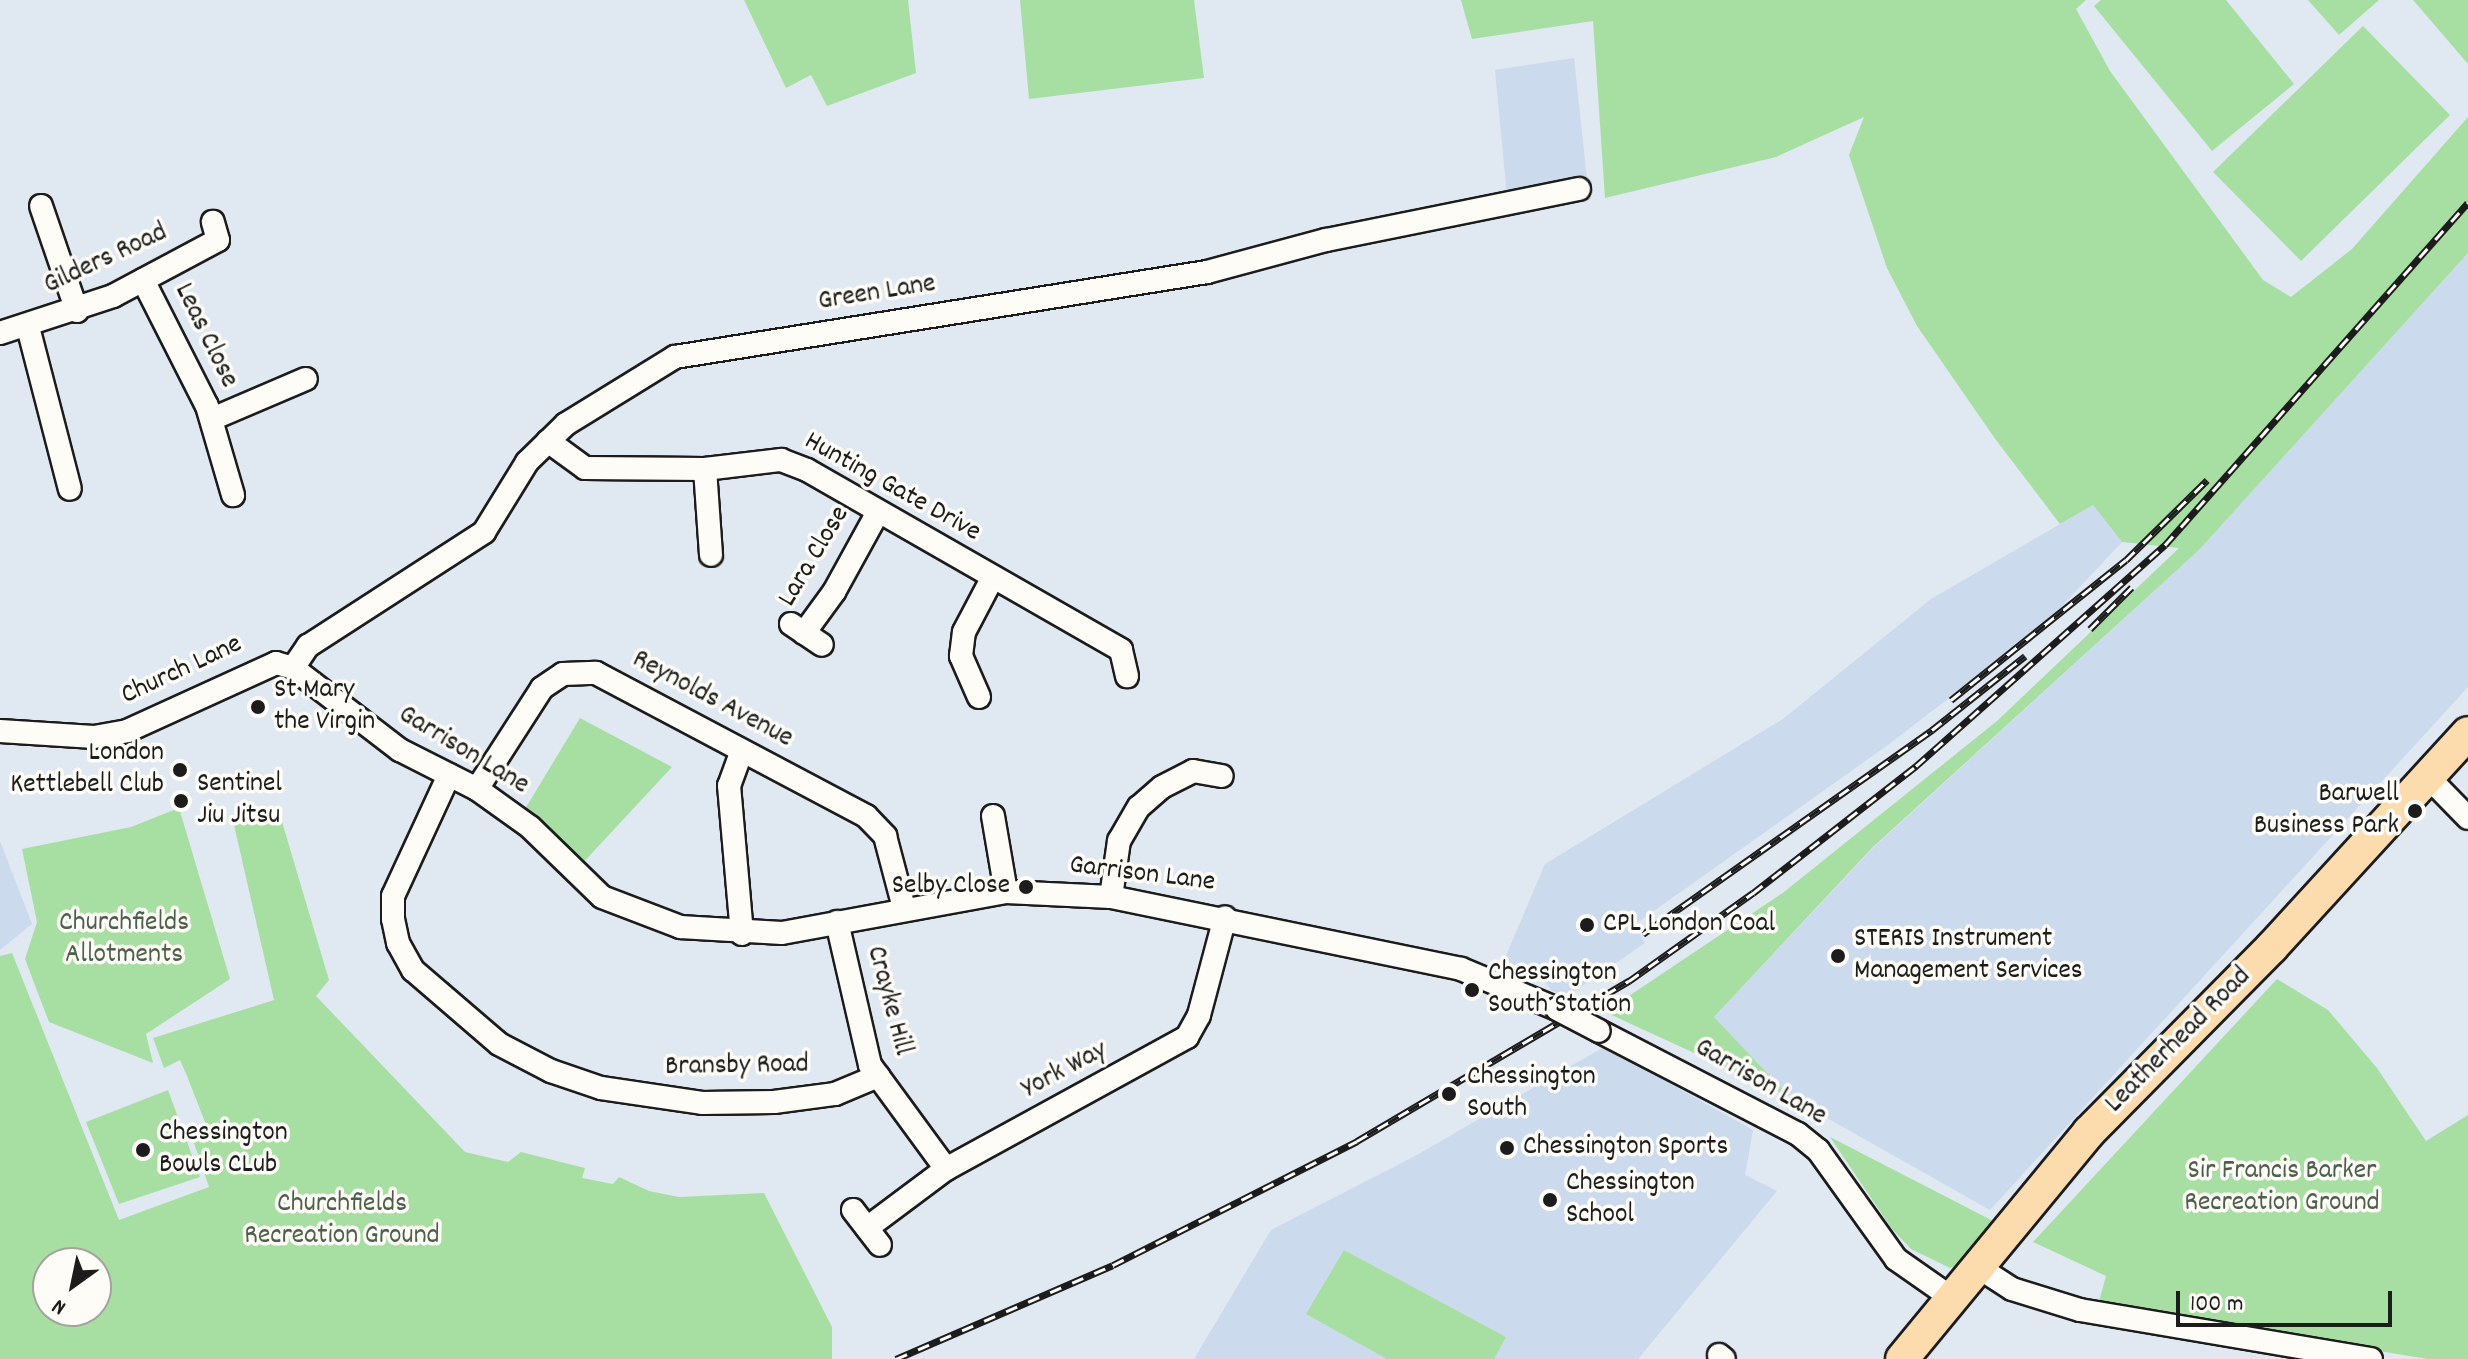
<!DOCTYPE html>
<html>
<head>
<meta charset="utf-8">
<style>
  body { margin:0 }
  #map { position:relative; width:2468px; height:1359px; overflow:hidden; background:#e0e8f1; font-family:Dekko,sans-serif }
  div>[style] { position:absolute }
  .built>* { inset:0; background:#ccdaed }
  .green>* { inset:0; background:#a7dfa3 }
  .roads { filter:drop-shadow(2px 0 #1c1c1c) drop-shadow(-2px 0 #1c1c1c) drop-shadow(0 2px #1c1c1c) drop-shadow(0 -2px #1c1c1c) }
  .minor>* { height:22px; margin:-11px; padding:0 11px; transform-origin:11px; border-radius:11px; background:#fdfcf7 }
  .highway>* { height:32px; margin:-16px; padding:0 16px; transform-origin:16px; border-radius:16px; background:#fcdcac }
  .rail>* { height:7px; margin-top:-3.5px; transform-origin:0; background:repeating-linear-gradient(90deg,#fdfcf7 0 12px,#1c1c1c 0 24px); box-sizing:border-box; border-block:2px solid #1c1c1c }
  .bridges { filter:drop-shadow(2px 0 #1c1c1c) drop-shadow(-2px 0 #1c1c1c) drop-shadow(0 2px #1c1c1c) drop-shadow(0 -2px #1c1c1c) }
  .minor-bridge>* { height:22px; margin:-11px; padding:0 11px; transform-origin:11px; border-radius:11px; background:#fdfcf7 }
  .dots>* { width:22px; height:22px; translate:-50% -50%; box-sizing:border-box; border:4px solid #fdfcf7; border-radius:50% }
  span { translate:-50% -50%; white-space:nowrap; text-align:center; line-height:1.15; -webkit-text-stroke:7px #fdfcf7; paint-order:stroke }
  .street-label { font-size:28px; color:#1c1c1c }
  .poi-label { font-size:28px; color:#1c1c1c }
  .left { translate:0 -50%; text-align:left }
  .right { translate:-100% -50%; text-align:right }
  .park-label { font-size:28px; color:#4d604b }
  .north { position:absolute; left:32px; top:1247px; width:80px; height:80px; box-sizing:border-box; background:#fdfcf7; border:2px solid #a3a29f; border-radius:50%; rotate:213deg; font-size:22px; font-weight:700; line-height:32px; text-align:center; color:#1c1c1c }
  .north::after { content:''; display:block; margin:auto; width:28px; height:36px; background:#1c1c1c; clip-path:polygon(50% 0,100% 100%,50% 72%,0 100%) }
  .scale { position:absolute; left:2176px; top:1291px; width:216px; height:36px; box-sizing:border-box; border:4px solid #1c1c1c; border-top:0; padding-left:10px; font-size:24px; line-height:28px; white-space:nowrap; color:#1c1c1c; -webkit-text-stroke:6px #fdfcf7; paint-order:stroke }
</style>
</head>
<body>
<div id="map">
  <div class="built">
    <i style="clip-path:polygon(1574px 58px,1587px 179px,1507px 196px,1495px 70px)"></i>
    <i style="clip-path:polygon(2468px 253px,2468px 687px,1990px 1210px,1790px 1097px,1714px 1017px,1872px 849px,2199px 550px)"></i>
    <i style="clip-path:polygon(2093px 505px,2122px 542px,2045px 624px,1888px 745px,1634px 925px,1645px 943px,1566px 997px,1551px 990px,1535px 967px,1502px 965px,1545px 864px,1783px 719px,1931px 599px)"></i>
    <i style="clip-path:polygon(0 841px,32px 924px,0 950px)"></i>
    <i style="clip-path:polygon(1604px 1047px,1753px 1130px,1745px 1175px,1777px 1191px,1638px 1359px,1194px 1359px,1271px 1230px,1415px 1156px)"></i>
  </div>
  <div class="green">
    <i style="clip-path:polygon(744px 0,908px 0,916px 73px,827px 106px,811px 75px,786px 88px)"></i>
    <i style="clip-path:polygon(1020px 0,1194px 0,1204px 78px,1029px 99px)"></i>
    <i style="clip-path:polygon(1461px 0,2086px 0,2076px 9px,2110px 71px,2263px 280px,2291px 297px,2352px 249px,2468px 117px,2468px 253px,2199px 550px,1872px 848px,1714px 1017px,1790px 1097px,1605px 1012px,1784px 892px,1997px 721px,2179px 548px,2122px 542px,2093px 505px,2060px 524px,1996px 440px,1917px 326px,1887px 268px,1849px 155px,1864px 117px,1776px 157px,1605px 198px,1593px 21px,1472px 39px)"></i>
    <i style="clip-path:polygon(2101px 0,2226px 0,2294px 84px,2212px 151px,2094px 6px)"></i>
    <i style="clip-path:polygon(2308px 0,2379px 0,2339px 35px)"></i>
    <i style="clip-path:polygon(2413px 0,2468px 0,2468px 64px)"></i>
    <i style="clip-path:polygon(2363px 26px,2450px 115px,2301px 261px,2213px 172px)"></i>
    <i style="clip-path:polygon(580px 718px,672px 767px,580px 866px,525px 809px)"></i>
    <i style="clip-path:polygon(179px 808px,230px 979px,146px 1034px,153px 1063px,49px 1022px,25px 959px,37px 922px,22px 849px,131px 827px)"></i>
    <i style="clip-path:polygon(evenodd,280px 815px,329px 980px,316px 996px,465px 1152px,508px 1162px,521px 1152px,585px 1168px,582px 1178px,613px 1184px,619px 1177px,649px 1191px,679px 1197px,764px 1193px,832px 1327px,832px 1359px,0 1359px,0 956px,12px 953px,119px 1220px,209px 1187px,192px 1137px,201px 1135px,205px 1122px,187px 1076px,180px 1060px,164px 1068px,153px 1038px,274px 1000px,234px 825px,280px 815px,48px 1263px,96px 1263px,96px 1311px,48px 1311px,48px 1263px)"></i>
    <i style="clip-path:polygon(2277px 979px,2328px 1010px,2377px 1068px,2426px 1141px,2468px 1115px,2468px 1359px,2428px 1359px,2098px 1305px,2106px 1276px,2033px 1242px)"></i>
    <i style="clip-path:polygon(168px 1090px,200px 1177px,119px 1204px,86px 1122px)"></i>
    <i style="clip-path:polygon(1830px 1137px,1995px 1222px,1964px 1262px,1950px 1268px,1911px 1249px,1892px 1229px)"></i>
    <i style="clip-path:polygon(1344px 1250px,1506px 1337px,1494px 1359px,1387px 1359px,1306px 1314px)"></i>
  </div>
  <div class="roads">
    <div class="minor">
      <i style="left:41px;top:206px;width:111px;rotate:71.1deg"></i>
      <i style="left:143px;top:280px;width:141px;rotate:63.1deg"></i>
      <i style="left:207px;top:406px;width:93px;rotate:73.7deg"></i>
      <i style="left:28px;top:327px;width:167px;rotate:75.5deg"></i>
      <i style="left:0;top:333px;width:119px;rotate:-18.1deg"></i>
      <i style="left:113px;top:296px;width:119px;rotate:-28.1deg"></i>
      <i style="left:218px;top:240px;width:19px;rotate:-106deg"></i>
      <i style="left:212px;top:419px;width:102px;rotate:-23.1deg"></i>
      <i style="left:548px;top:441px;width:46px;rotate:36.1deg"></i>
      <i style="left:585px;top:468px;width:120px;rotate:0.5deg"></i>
      <i style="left:705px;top:469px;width:77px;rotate:-6.8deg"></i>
      <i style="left:781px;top:460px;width:28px;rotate:21deg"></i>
      <i style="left:807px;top:470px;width:362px;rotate:29.8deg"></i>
      <i style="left:1121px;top:650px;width:27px;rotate:77deg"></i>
      <i style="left:705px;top:469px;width:86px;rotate:86deg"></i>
      <i style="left:791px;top:624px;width:37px;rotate:34deg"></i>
      <i style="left:804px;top:633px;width:51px;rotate:-53.8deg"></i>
      <i style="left:834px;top:592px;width:91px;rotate:-61.2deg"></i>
      <i style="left:293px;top:668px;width:27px;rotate:-56deg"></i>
      <i style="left:308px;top:646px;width:210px;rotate:-32.9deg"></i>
      <i style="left:484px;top:532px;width:82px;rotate:-58.4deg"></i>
      <i style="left:527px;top:462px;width:54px;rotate:-44.3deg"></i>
      <i style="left:566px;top:424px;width:128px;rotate:-31.6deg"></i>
      <i style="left:675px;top:357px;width:539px;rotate:-9.08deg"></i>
      <i style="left:1207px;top:272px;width:123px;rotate:-15.1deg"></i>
      <i style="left:1326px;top:240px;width:258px;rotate:-11.4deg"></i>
      <i style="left:979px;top:697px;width:45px;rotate:-113.7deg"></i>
      <i style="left:961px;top:656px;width:24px;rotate:-83deg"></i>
      <i style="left:964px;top:632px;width:60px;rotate:-62.2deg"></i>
      <i style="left:0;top:731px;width:94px;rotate:3.7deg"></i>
      <i style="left:94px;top:737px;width:34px;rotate:-10deg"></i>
      <i style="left:127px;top:731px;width:164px;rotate:-24.5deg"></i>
      <i style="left:276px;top:663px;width:18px;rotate:16deg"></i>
      <i style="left:293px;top:668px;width:135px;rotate:37.5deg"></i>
      <i style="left:400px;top:750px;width:86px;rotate:26.9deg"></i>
      <i style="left:477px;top:789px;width:65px;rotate:35.6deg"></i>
      <i style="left:530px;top:827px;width:100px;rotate:44.2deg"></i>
      <i style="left:602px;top:897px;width:84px;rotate:21deg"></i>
      <i style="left:680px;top:927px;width:102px;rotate:3.4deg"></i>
      <i style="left:782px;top:933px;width:228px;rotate:-10.4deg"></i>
      <i style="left:1006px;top:892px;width:105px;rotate:2.7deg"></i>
      <i style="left:1111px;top:897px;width:357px;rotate:11.6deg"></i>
      <i style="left:1461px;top:969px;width:104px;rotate:22.6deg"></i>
      <i style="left:449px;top:775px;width:133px;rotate:114.8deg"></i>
      <i style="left:393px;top:896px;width:23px;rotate:90deg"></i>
      <i style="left:393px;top:919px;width:25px;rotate:78deg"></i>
      <i style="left:398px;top:943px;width:31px;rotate:61deg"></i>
      <i style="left:413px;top:970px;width:113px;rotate:40.7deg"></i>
      <i style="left:499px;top:1044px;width:59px;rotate:27.4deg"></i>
      <i style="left:551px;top:1071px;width:53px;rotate:18.8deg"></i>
      <i style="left:601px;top:1088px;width:102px;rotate:8.4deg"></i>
      <i style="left:702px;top:1103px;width:72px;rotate:-0.8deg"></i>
      <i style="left:774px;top:1102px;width:62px;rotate:-7.5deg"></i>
      <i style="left:835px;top:1094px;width:47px;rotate:-22.7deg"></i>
      <i style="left:2428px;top:777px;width:57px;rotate:45.7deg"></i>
      <i style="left:477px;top:789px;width:120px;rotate:-57.2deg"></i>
      <i style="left:542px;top:688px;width:25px;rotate:-34deg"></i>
      <i style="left:563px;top:674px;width:33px;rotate:-2deg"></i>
      <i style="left:596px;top:673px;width:306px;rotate:27.9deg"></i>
      <i style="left:866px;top:816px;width:28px;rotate:46deg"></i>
      <i style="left:885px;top:836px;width:74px;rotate:75.2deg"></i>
      <i style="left:993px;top:816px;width:77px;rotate:80.3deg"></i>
      <i style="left:1111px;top:897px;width:57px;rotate:-81.9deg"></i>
      <i style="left:1119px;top:841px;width:39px;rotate:-60deg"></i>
      <i style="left:1139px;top:807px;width:30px;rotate:-41deg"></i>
      <i style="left:1162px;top:787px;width:35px;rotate:-27deg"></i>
      <i style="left:1193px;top:771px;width:29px;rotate:10deg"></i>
      <i style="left:837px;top:922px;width:147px;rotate:77deg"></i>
      <i style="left:870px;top:1065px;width:129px;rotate:53.8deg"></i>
      <i style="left:742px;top:934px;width:149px;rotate:-95deg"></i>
      <i style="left:729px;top:786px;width:37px;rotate:-70deg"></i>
      <i style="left:1599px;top:1031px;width:224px;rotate:27.4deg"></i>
      <i style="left:1798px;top:1134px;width:26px;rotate:39deg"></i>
      <i style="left:1818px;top:1150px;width:134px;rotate:54.4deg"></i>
      <i style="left:1896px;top:1259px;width:68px;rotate:34.9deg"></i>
      <i style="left:853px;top:1210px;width:44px;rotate:52.4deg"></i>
      <i style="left:867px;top:1228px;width:99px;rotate:-36.8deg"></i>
      <i style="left:946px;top:1169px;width:275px;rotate:-28.7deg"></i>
      <i style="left:1187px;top:1037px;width:25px;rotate:-61deg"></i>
      <i style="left:1199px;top:1015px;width:101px;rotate:-75.1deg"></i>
      <i style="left:1978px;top:1267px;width:40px;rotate:32.9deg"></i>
      <i style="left:2012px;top:1289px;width:71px;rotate:17.2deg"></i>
      <i style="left:2080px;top:1310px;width:295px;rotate:9.6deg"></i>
      <i style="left:1719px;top:1355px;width:6px;rotate:39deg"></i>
    </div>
    <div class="highway">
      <i style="left:1902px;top:1359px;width:294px;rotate:-50.5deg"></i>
      <i style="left:2089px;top:1132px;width:260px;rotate:-45.3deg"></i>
      <i style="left:2272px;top:947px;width:290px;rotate:-47.5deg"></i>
    </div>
  </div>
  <div class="rail">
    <i style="left:2090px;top:629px;width:59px;rotate:-45deg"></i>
    <i style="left:1951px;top:700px;width:224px;rotate:-38.7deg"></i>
    <i style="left:2126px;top:560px;width:114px;rotate:-44.6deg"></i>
    <i style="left:1643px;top:934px;width:354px;rotate:-35.2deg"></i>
    <i style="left:1932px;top:730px;width:119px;rotate:-38.5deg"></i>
    <i style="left:896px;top:1359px;width:236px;rotate:-23.4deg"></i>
    <i style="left:1113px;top:1265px;width:274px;rotate:-26.9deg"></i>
    <i style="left:1357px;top:1141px;width:316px;rotate:-30.5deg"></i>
    <i style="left:1629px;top:981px;width:152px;rotate:-35.4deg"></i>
    <i style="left:1753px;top:893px;width:207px;rotate:-37.9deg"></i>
    <i style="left:1916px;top:766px;width:333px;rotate:-41.6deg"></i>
    <i style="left:2165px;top:545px;width:457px;rotate:-48.5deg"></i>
  </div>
  <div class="bridges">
    <div class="minor-bridge">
      <i style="left:1557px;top:1009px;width:47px;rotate:27.6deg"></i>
    </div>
  </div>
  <div class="dots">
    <i style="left:258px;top:707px;background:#1c1c1c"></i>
    <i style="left:180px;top:770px;background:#1c1c1c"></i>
    <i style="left:181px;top:801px;background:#1c1c1c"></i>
    <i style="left:2415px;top:811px;background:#1c1c1c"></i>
    <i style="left:1026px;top:887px;background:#1c1c1c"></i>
    <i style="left:1587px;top:925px;background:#1c1c1c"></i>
    <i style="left:1838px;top:956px;background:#1c1c1c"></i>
    <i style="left:1472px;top:990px;background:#1c1c1c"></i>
    <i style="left:1449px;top:1094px;background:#1c1c1c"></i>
    <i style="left:1507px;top:1148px;background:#1c1c1c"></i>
    <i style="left:143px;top:1150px;background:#1c1c1c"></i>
    <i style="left:1550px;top:1200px;background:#1c1c1c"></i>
  </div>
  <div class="street-label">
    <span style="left:106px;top:260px;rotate:-25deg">Gilders Road</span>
    <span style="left:877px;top:294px;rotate:-9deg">Green Lane</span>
    <span style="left:205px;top:336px;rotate:64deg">Leas Close</span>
    <span style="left:892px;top:488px;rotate:29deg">Hunting Gate Drive</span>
    <span style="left:815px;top:557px;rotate:-59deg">Lara Close</span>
    <span style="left:182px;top:671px;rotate:-25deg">Church Lane</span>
    <span style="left:712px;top:700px;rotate:28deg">Reynolds Avenue</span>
    <span style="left:463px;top:751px;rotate:31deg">Garrison Lane</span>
    <span style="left:1142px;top:875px;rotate:7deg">Garrison Lane</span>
    <span style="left:888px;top:1001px;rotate:75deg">Crayke Hill</span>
    <span style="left:2179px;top:1041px;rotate:-45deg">Leatherhead Road</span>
    <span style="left:737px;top:1067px;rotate:-1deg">Bransby Road</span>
    <span style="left:1065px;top:1071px;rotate:-28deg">York Way</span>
    <span style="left:1760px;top:1083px;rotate:30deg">Garrison Lane</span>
  </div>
  <div class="poi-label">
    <span class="left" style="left:274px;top:707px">St Mary<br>the Virgin</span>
    <span class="right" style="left:164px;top:770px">London<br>Kettlebell Club</span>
    <span class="left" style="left:197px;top:801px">Sentinel<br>Jiu Jitsu</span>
    <span class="right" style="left:2399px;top:811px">Barwell<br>Business Park</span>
    <span class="right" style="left:1010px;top:887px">Selby Close</span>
    <span class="left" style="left:1603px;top:925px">CPL London Coal</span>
    <span class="left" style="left:1854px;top:956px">STERIS Instrument<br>Management Services</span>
    <span class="left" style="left:1488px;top:990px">Chessington<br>South Station</span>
    <span class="left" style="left:1467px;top:1094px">Chessington<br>South</span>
    <span class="left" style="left:159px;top:1150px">Chessington<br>Bowls CLub</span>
    <span class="left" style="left:1523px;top:1148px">Chessington Sports</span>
    <span class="left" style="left:1566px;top:1200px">Chessington<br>School</span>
  </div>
  <div class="park-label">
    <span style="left:124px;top:940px">Churchfields<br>Allotments</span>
    <span style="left:2282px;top:1188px">Sir Francis Barker<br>Recreation Ground</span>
    <span style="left:342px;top:1221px">Churchfields<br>Recreation Ground</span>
  </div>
  <div class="north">N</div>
  <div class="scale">100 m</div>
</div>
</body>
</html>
